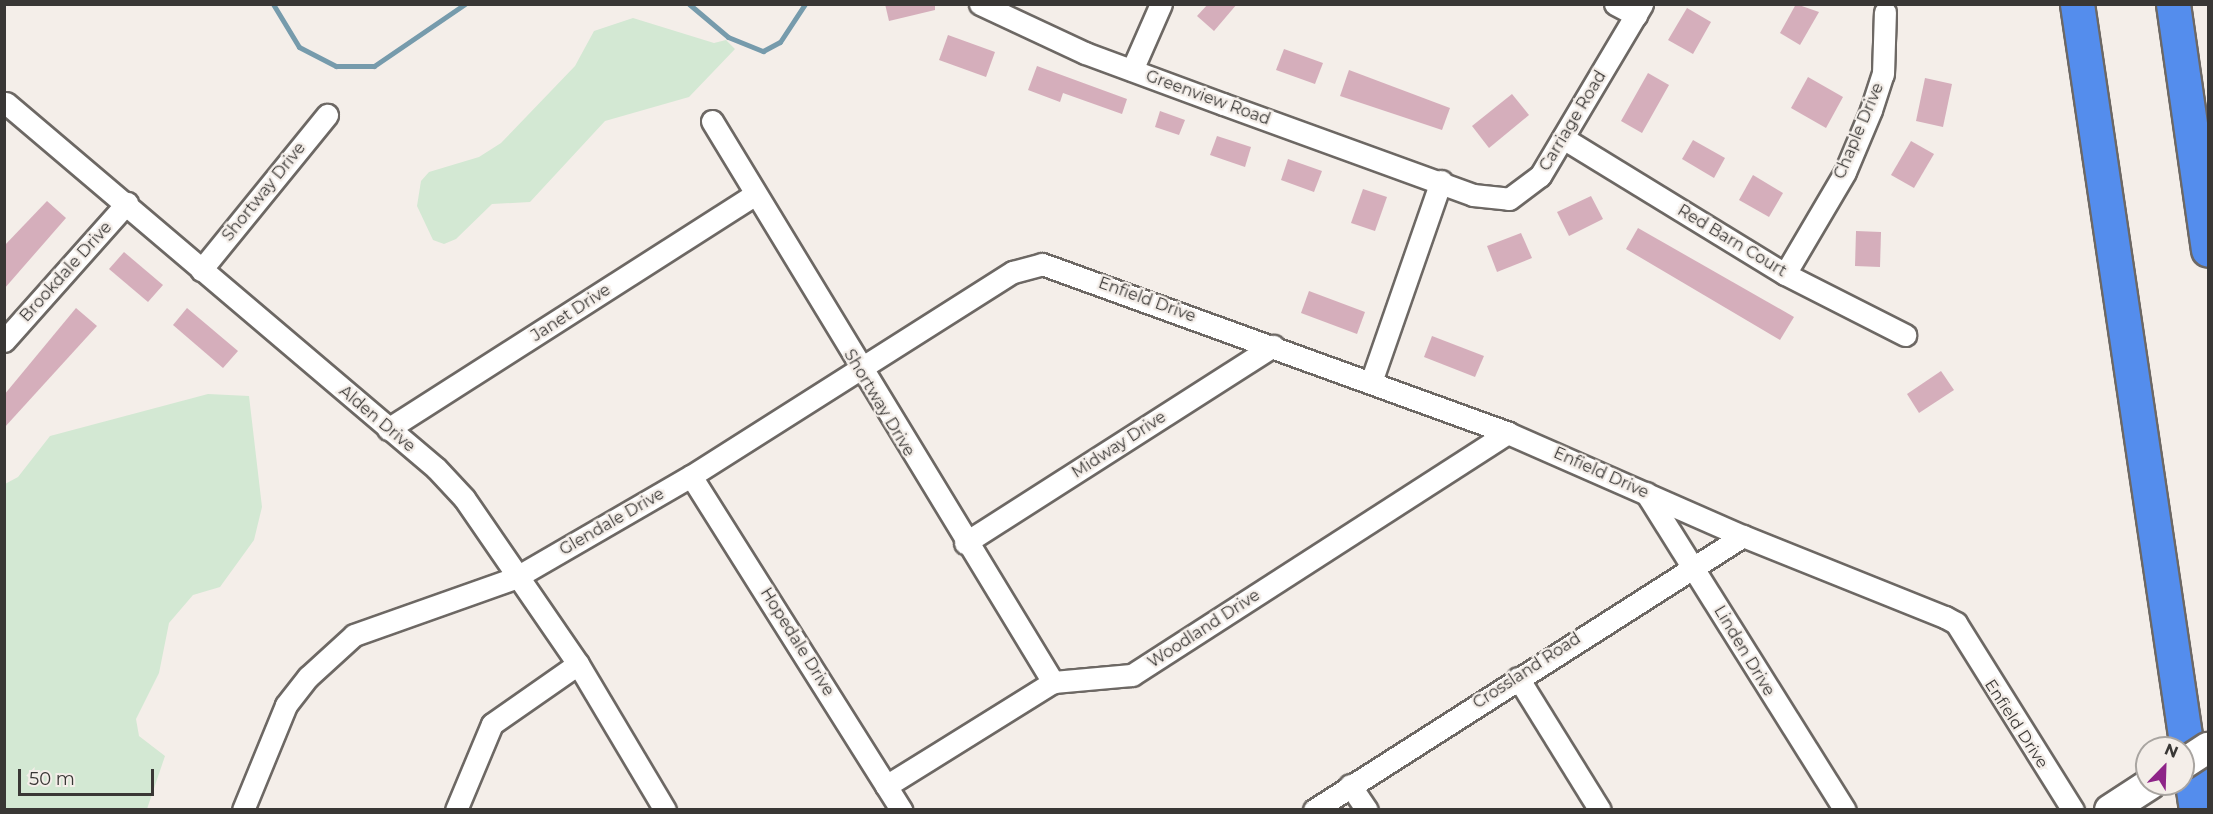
<!DOCTYPE html>
<html>
<head>
<meta charset="utf-8">
<style>
  body { margin:0 }
  #map { position:relative; width:2213px; height:814px; overflow:hidden; background:#f4eee9; font-family:Montserrat,sans-serif }
  div>[style] { position:absolute }
  .green>* { inset:0; background:#d3e8d3 }
  .stream>* { height:5px; margin:-2.5px; padding:0 2.5px; transform-origin:2.5px; border-radius:2.5px; background:#769bac }
  .building>* { inset:0; background:#d5aebb }
  .roads { filter:drop-shadow(2px 0 #6d6864) drop-shadow(-2px 0 #6d6864) drop-shadow(0 2px #6d6864) drop-shadow(0 -2px #6d6864) }
  .street>* { height:21px; margin:-10.5px; padding:0 10.5px; transform-origin:10.5px; border-radius:10.5px; background:#fff }
  .secondary>* { height:30px; margin:-15px; padding:0 15px; transform-origin:15px; border-radius:15px; background:#fff }
  .highway>* { height:33px; margin:-16.5px; padding:0 16.5px; transform-origin:16.5px; border-radius:16.5px; background:#548ded }
  .bridges { filter:drop-shadow(2px 0 #6d6864) drop-shadow(-2px 0 #6d6864) drop-shadow(0 2px #6d6864) drop-shadow(0 -2px #6d6864) }
  .secondary-bridge>* { height:30px; margin:-15px; padding:0 15px; transform-origin:15px; border-radius:15px; background:#fff }
  span { translate:-50% -50%; white-space:nowrap; text-align:center; line-height:1.15; -webkit-text-stroke:4.5px #f4eee9; paint-order:stroke }
  .street-label { font-size:16px; color:#393735 }
  .frame { position:absolute; inset:0; border:6px solid #393735; pointer-events:none }
  .north { position:absolute; left:2135px; top:736px; width:60px; height:60px; box-sizing:border-box; background:#f4eee9; border:2px solid #a9a5a1; border-radius:50%; rotate:23deg; font-size:16px; font-weight:700; line-height:24px; text-align:center; color:#393735 }
  .north::after { content:''; display:block; margin:auto; width:21px; height:27px; background:#8e2488; clip-path:polygon(50% 0,100% 100%,50% 72%,0 100%) }
  .scale { position:absolute; left:18px; top:769px; width:136px; height:27px; box-sizing:border-box; border:3px solid #393735; border-top:0; padding-left:8px; font-size:18px; line-height:21px; white-space:nowrap; color:#393735; -webkit-text-stroke:4px #f4eee9; paint-order:stroke }
</style>
</head>
<body>
<div id="map">
  <div class="green">
    <i style="clip-path:polygon(633px 18px,714px 43px,726px 40px,735px 49px,689px 97px,605px 121px,530px 202px,492px 204px,456px 239px,444px 244px,433px 240px,417px 206px,421px 181px,429px 172px,479px 157px,501px 143px,575px 66px,594px 31px)"></i>
    <i style="clip-path:polygon(208px 394px,249px 396px,262px 507px,254px 540px,220px 587px,193px 595px,169px 623px,159px 673px,136px 719px,139px 736px,165px 756px,147px 809px,5px 809px,5px 484px,18px 477px,50px 436px)"></i>
  </div>
  <div class="stream">
    <i style="left:273px;top:4px;width:50px;rotate:58.8deg"></i>
    <i style="left:299px;top:47px;width:42px;rotate:27.2deg"></i>
    <i style="left:336px;top:66px;width:38px"></i>
    <i style="left:374px;top:66px;width:110px;rotate:-34.3deg"></i>
    <i style="left:689px;top:4px;width:51px;rotate:40.2deg"></i>
    <i style="left:728px;top:37px;width:38px;rotate:22deg"></i>
    <i style="left:763px;top:51px;width:19px;rotate:-28deg"></i>
    <i style="left:780px;top:42px;width:45px;rotate:-56.7deg"></i>
  </div>
  <div class="building">
    <i style="clip-path:polygon(885px 4px,935px 4px,935px 10px,889px 21px)"></i>
    <i style="clip-path:polygon(1208px 4px,1237px 4px,1214px 31px,1197px 16px)"></i>
    <i style="clip-path:polygon(1796px 4px,1819px 12px,1800px 45px,1780px 33px)"></i>
    <i style="clip-path:polygon(1687px 8px,1711px 22px,1693px 54px,1668px 40px)"></i>
    <i style="clip-path:polygon(948px 35px,995px 52px,986px 77px,939px 60px)"></i>
    <i style="clip-path:polygon(1284px 49px,1323px 63px,1315px 84px,1276px 70px)"></i>
    <i style="clip-path:polygon(1037px 66px,1127px 99px,1122px 114px,1063px 93px,1060px 102px,1028px 90px)"></i>
    <i style="clip-path:polygon(1349px 70px,1450px 108px,1442px 130px,1340px 96px)"></i>
    <i style="clip-path:polygon(1648px 73px,1669px 85px,1642px 133px,1621px 121px)"></i>
    <i style="clip-path:polygon(1808px 77px,1843px 97px,1826px 128px,1791px 108px)"></i>
    <i style="clip-path:polygon(1925px 78px,1952px 84px,1943px 127px,1916px 121px)"></i>
    <i style="clip-path:polygon(1512px 94px,1529px 115px,1489px 148px,1472px 126px)"></i>
    <i style="clip-path:polygon(1160px 111px,1185px 120px,1179px 135px,1155px 127px)"></i>
    <i style="clip-path:polygon(1217px 136px,1251px 147px,1245px 167px,1210px 155px)"></i>
    <i style="clip-path:polygon(1693px 140px,1725px 158px,1714px 178px,1682px 159px)"></i>
    <i style="clip-path:polygon(1911px 141px,1934px 154px,1914px 188px,1891px 175px)"></i>
    <i style="clip-path:polygon(1288px 159px,1322px 171px,1314px 192px,1281px 180px)"></i>
    <i style="clip-path:polygon(1753px 175px,1783px 193px,1769px 217px,1739px 200px)"></i>
    <i style="clip-path:polygon(1363px 189px,1387px 197px,1375px 231px,1351px 223px)"></i>
    <i style="clip-path:polygon(1591px 196px,1603px 219px,1569px 236px,1557px 212px)"></i>
    <i style="clip-path:polygon(47px 201px,66px 218px,4px 289px,4px 246px)"></i>
    <i style="clip-path:polygon(1638px 228px,1794px 317px,1780px 340px,1626px 249px)"></i>
    <i style="clip-path:polygon(1856px 231px,1881px 232px,1880px 267px,1855px 266px)"></i>
    <i style="clip-path:polygon(1521px 233px,1532px 258px,1497px 272px,1487px 246px)"></i>
    <i style="clip-path:polygon(124px 252px,163px 285px,148px 302px,109px 269px)"></i>
    <i style="clip-path:polygon(1309px 291px,1365px 312px,1357px 334px,1301px 313px)"></i>
    <i style="clip-path:polygon(76px 308px,97px 326px,4px 428px,4px 395px)"></i>
    <i style="clip-path:polygon(187px 308px,238px 351px,223px 368px,173px 325px)"></i>
    <i style="clip-path:polygon(1432px 336px,1484px 356px,1475px 377px,1424px 357px)"></i>
    <i style="clip-path:polygon(1941px 371px,1954px 390px,1919px 413px,1907px 394px)"></i>
  </div>
  <div class="roads">
    <div class="street">
      <i style="left:980px;top:4px;width:116px;rotate:25deg"></i>
      <i style="left:1085px;top:53px;width:147px;rotate:20.3deg"></i>
      <i style="left:1223px;top:104px;width:266px;rotate:20deg"></i>
      <i style="left:1473px;top:195px;width:36px;rotate:6deg"></i>
      <i style="left:1509px;top:199px;width:39px;rotate:-37deg"></i>
      <i style="left:1540px;top:176px;width:200px;rotate:-59.3deg"></i>
      <i style="left:1615px;top:4px;width:24px;rotate:28deg"></i>
      <i style="left:1132px;top:70px;width:72px;rotate:-66.3deg"></i>
      <i style="left:6px;top:103px;width:564px;rotate:40.33deg"></i>
      <i style="left:436px;top:468px;width:41px;rotate:47deg"></i>
      <i style="left:464px;top:498px;width:201px;rotate:55.5deg"></i>
      <i style="left:578px;top:664px;width:170px;rotate:59.2deg"></i>
      <i style="left:712px;top:121px;width:657px;rotate:58.71deg"></i>
      <i style="left:1563px;top:138px;width:260px;rotate:31.5deg"></i>
      <i style="left:1785px;top:274px;width:135px;rotate:26.9deg"></i>
      <i style="left:201px;top:270px;width:200px;rotate:-50.9deg"></i>
      <i style="left:1785px;top:274px;width:118px;rotate:-59.5deg"></i>
      <i style="left:1845px;top:172px;width:67px;rotate:-67.2deg"></i>
      <i style="left:1871px;top:110px;width:38px;rotate:-72deg"></i>
      <i style="left:1883px;top:74px;width:62px;rotate:-88.2deg"></i>
      <i style="left:4px;top:341px;width:185px;rotate:-48.3deg"></i>
      <i style="left:1371px;top:382px;width:213px;rotate:-70.8deg"></i>
      <i style="left:388px;top:429px;width:433px;rotate:-32.6deg"></i>
      <i style="left:691px;top:476px;width:395px;rotate:57.8deg"></i>
      <i style="left:1646px;top:493px;width:374px;rotate:57.9deg"></i>
      <i style="left:965px;top:543px;width:366px;rotate:-32.6deg"></i>
      <i style="left:1518px;top:678px;width:155px;rotate:58.2deg"></i>
      <i style="left:1350px;top:785px;width:30px;rotate:56deg"></i>
      <i style="left:886px;top:786px;width:197px;rotate:-31.9deg"></i>
      <i style="left:1053px;top:682px;width:79px;rotate:-5.1deg"></i>
      <i style="left:1132px;top:675px;width:447px;rotate:-32.8deg"></i>
      <i style="left:243px;top:810px;width:113px;rotate:-67.7deg"></i>
      <i style="left:286px;top:705px;width:36px;rotate:-52deg"></i>
      <i style="left:308px;top:677px;width:62px;rotate:-42.4deg"></i>
      <i style="left:354px;top:635px;width:171px;rotate:-19.5deg"></i>
      <i style="left:515px;top:578px;width:203px;rotate:-30.1deg"></i>
      <i style="left:691px;top:476px;width:381px;rotate:-32.4deg"></i>
      <i style="left:1013px;top:272px;width:30px;rotate:-15deg"></i>
      <i style="left:1042px;top:264px;width:496px;rotate:19.9deg"></i>
      <i style="left:1508px;top:433px;width:257px;rotate:23.7deg"></i>
      <i style="left:1743px;top:536px;width:218px;rotate:21.9deg"></i>
      <i style="left:1945px;top:617px;width:13px;rotate:29deg"></i>
      <i style="left:1956px;top:623px;width:221px;rotate:58deg"></i>
      <i style="left:456px;top:810px;width:93px;rotate:-67.3deg"></i>
      <i style="left:492px;top:724px;width:105px;rotate:-34.9deg"></i>
      <i style="left:1314px;top:810px;width:509px;rotate:-32.57deg"></i>
    </div>
    <div class="secondary">
      <i style="left:2110px;top:810px;width:48px;rotate:-33deg"></i>
    </div>
    <div class="highway">
      <i style="left:2077px;top:4px;width:815px;rotate:81.6deg"></i>
      <i style="left:2173px;top:4px;width:248px;rotate:81.9deg"></i>
    </div>
  </div>
  <div class="bridges">
    <div class="secondary-bridge">
      <i style="left:2183px;top:764px;width:30px;rotate:-33deg"></i>
    </div>
  </div>
  <div class="street-label">
    <span style="left:1208px;top:98px;rotate:20deg">Greenview Road</span>
    <span style="left:1573px;top:121px;rotate:-59deg">Carriage Road</span>
    <span style="left:1859px;top:131px;rotate:-67deg">Chaple Drive</span>
    <span style="left:264px;top:192px;rotate:-51deg">Shortway Drive</span>
    <span style="left:1732px;top:241px;rotate:31deg">Red Barn Court</span>
    <span style="left:66px;top:272px;rotate:-48deg">Brookdale Drive</span>
    <span style="left:1147px;top:300px;rotate:20deg">Enfield Drive</span>
    <span style="left:571px;top:313px;rotate:-33deg">Janet Drive</span>
    <span style="left:879px;top:403px;rotate:59deg">Shortway Drive</span>
    <span style="left:377px;top:419px;rotate:40deg">Alden Drive</span>
    <span style="left:1119px;top:445px;rotate:-33deg">Midway Drive</span>
    <span style="left:1601px;top:473px;rotate:24deg">Enfield Drive</span>
    <span style="left:612px;top:522px;rotate:-30deg">Glendale Drive</span>
    <span style="left:1204px;top:629px;rotate:-33deg">Woodland Drive</span>
    <span style="left:797px;top:642px;rotate:58deg">Hopedale Drive</span>
    <span style="left:1744px;top:651px;rotate:59deg">Linden Drive</span>
    <span style="left:1527px;top:671px;rotate:-33deg">Crossland Road</span>
    <span style="left:2016px;top:724px;rotate:57deg">Enfield Drive</span>
  </div>
  <div class="frame"></div>
  <div class="north">N</div>
  <div class="scale">50 m</div>
</div>
</body>
</html>
